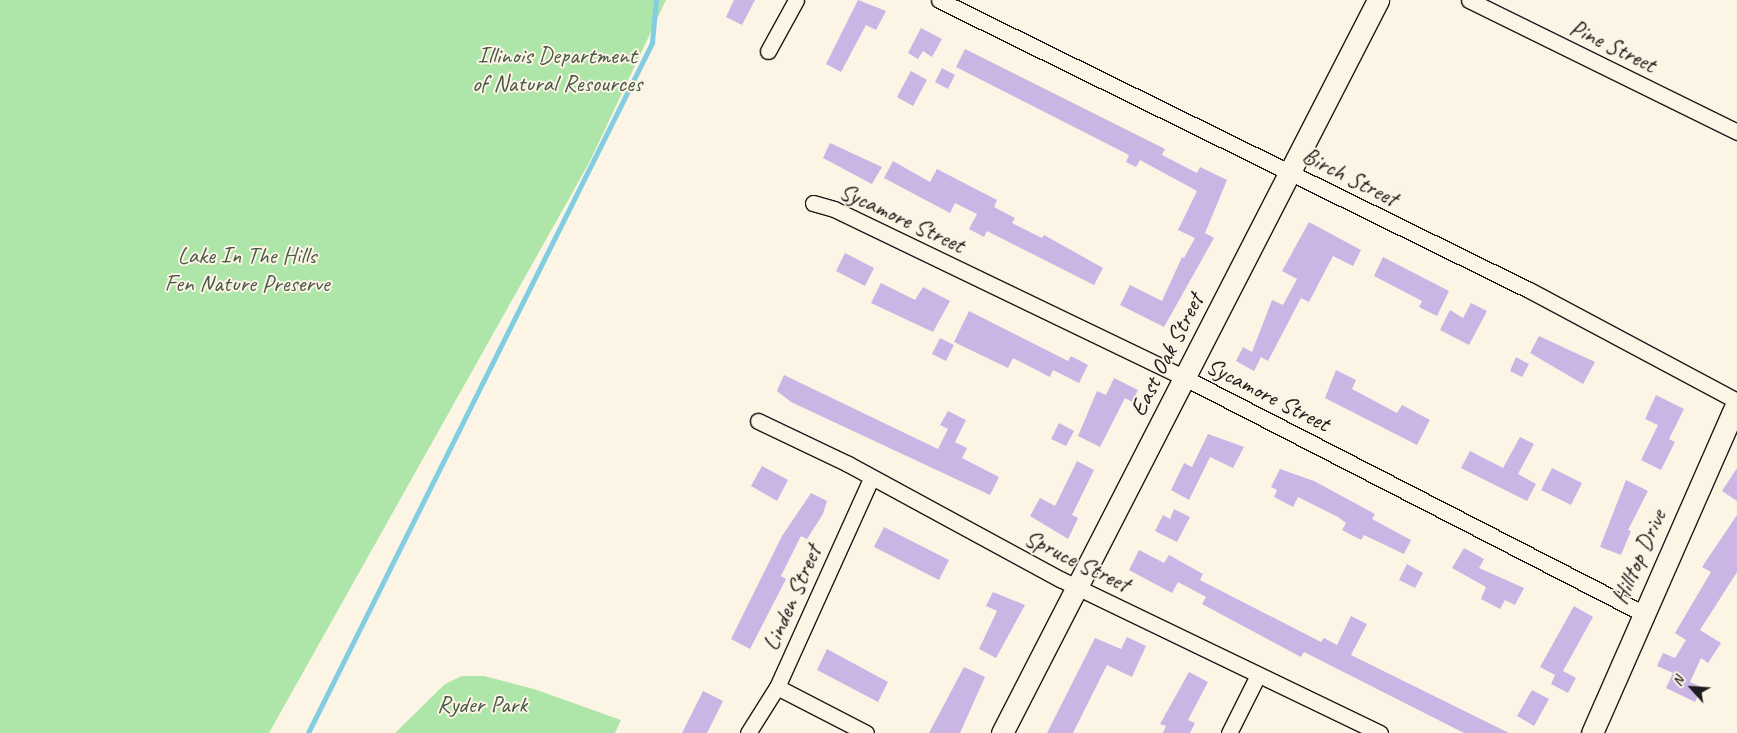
<!DOCTYPE html>
<html>
<head>
<meta charset="utf-8">
<style>
  body { margin:0 }
  #map { position:relative; width:1737px; height:733px; overflow:hidden; background:#fcf5e5; font-family:Caveat,sans-serif }
  div>[style] { position:absolute }
  .green>* { inset:0; background:#aee6aa }
  .stream>* { height:4.5px; margin:-2.25px; padding:0 2.25px; transform-origin:2.25px; border-radius:2.25px; background:#82cde2 }
  .building>* { inset:0; background:#cab5e5 }
  .roads { filter:drop-shadow(1px 0 #1c1c1c) drop-shadow(-1px 0 #1c1c1c) drop-shadow(0 1px #1c1c1c) drop-shadow(0 -1px #1c1c1c) }
  .street>* { height:15px; margin:-7.5px; padding:0 7.5px; transform-origin:7.5px; border-radius:7.5px; background:#fcf5e5 }
  .secondary>* { height:21px; margin:-10.5px; padding:0 10.5px; transform-origin:10.5px; border-radius:10.5px; background:#fcf5e5 }
  span { translate:-50% -50%; white-space:nowrap; text-align:center; line-height:1.15; -webkit-text-stroke:4px #fcf5e5; paint-order:stroke }
  .street-label { font-size:24px; color:#1c1c1c }
  .park-label { font-size:24px; color:#485947 }
  .north { position:absolute; left:1667px; top:663px; width:50px; height:50px; -webkit-text-stroke:4px #fcf5e5; paint-order:stroke; rotate:296deg; font-size:14px; font-weight:700; line-height:20px; text-align:center; color:#1c1c1c }
  .north::after { content:''; display:block; margin:auto; width:18px; height:22px; background:#1c1c1c; clip-path:polygon(50% 0,100% 100%,50% 72%,0 100%) }
</style>
</head>
<body>
<div id="map">
  <div class="green">
    <i style="clip-path:polygon(0 0,666px 0,589px 163px,269px 733px,0 733px)"></i>
    <i style="clip-path:polygon(462px 676px,484px 676px,534px 689px,621px 720px,615px 733px,395px 733px,445px 684px)"></i>
  </div>
  <div class="stream">
    <i style="left:308px;top:733px;width:771px;rotate:-63.5deg"></i>
    <i style="left:652px;top:43px;width:43px;rotate:-84.7deg"></i>
  </div>
  <div class="building">
    <i style="clip-path:polygon(734px 0,755px 0,742px 25px,726px 17px)"></i>
    <i style="clip-path:polygon(858px 0,886px 11px,876px 30px,866px 25px,841px 72px,826px 64px)"></i>
    <i style="clip-path:polygon(921px 28px,942px 39px,932px 57px,923px 51px,918px 59px,908px 53px)"></i>
    <i style="clip-path:polygon(965px 49px,1165px 149px,1162px 155px,1197px 173px,1200px 167px,1227px 180px,1205px 233px,1214px 238px,1164px 327px,1120px 305px,1130px 285px,1162px 301px,1182px 257px,1184px 258px,1195px 238px,1178px 230px,1197px 191px,1140px 160px,1136px 167px,1126px 162px,1129px 155px,956px 67px)"></i>
    <i style="clip-path:polygon(942px 68px,955px 75px,948px 89px,935px 82px)"></i>
    <i style="clip-path:polygon(911px 71px,927px 80px,913px 106px,897px 97px)"></i>
    <i style="clip-path:polygon(830px 143px,882px 167px,872px 184px,823px 158px)"></i>
    <i style="clip-path:polygon(893px 161px,930px 182px,937px 169px,997px 200px,994px 207px,1015px 218px,1012px 223px,1042px 238px,1044px 235px,1103px 268px,1094px 285px,987px 231px,984px 237px,969px 229px,977px 214px,955px 203px,950px 213px,884px 178px)"></i>
    <i style="clip-path:polygon(1309px 222px,1361px 250px,1353px 266px,1333px 256px,1309px 302px,1301px 298px,1268px 361px,1261px 357px,1254px 371px,1236px 361px,1243px 347px,1252px 352px,1272px 300px,1283px 305px,1297px 279px,1282px 271px)"></i>
    <i style="clip-path:polygon(845px 253px,874px 268px,865px 286px,836px 271px)"></i>
    <i style="clip-path:polygon(1383px 257px,1449px 291px,1437px 316px,1419px 307px,1422px 301px,1374px 276px)"></i>
    <i style="clip-path:polygon(881px 283px,915px 300px,923px 287px,950px 301px,933px 332px,871px 303px)"></i>
    <i style="clip-path:polygon(1471px 303px,1487px 311px,1469px 345px,1440px 330px,1450px 310px,1463px 318px)"></i>
    <i style="clip-path:polygon(969px 311px,1068px 361px,1071px 356px,1088px 365px,1079px 383px,1053px 370px,1050px 377px,1013px 358px,1008px 368px,954px 342px)"></i>
    <i style="clip-path:polygon(1539px 336px,1595px 362px,1583px 384px,1530px 353px)"></i>
    <i style="clip-path:polygon(940px 338px,954px 345px,946px 361px,932px 354px)"></i>
    <i style="clip-path:polygon(1516px 357px,1529px 364px,1522px 377px,1510px 371px)"></i>
    <i style="clip-path:polygon(1336px 370px,1356px 380px,1352px 389px,1397px 413px,1402px 405px,1430px 420px,1417px 445px,1325px 398px)"></i>
    <i style="clip-path:polygon(784px 375px,938px 449px,948px 429px,940px 425px,948px 411px,966px 420px,955px 442px,967px 448px,962px 458px,999px 477px,990px 495px,791px 402px,777px 391px)"></i>
    <i style="clip-path:polygon(1114px 378px,1138px 390px,1132px 402px,1125px 398px,1100px 447px,1078px 436px,1097px 391px,1106px 395px)"></i>
    <i style="clip-path:polygon(1656px 395px,1684px 409px,1669px 439px,1675px 442px,1661px 470px,1641px 460px,1658px 425px,1645px 419px)"></i>
    <i style="clip-path:polygon(1059px 423px,1074px 431px,1066px 446px,1051px 439px)"></i>
    <i style="clip-path:polygon(1208px 434px,1244px 447px,1233px 468px,1210px 457px,1189px 500px,1171px 490px,1184px 463px,1192px 467px)"></i>
    <i style="clip-path:polygon(1520px 437px,1534px 444px,1518px 474px,1536px 484px,1527px 501px,1461px 468px,1470px 451px,1503px 468px)"></i>
    <i style="clip-path:polygon(1077px 461px,1094px 470px,1072px 515px,1078px 518px,1068px 539px,1030px 516px,1040px 498px,1055px 506px)"></i>
    <i style="clip-path:polygon(762px 466px,788px 480px,777px 501px,751px 486px)"></i>
    <i style="clip-path:polygon(1552px 468px,1582px 483px,1571px 505px,1541px 490px)"></i>
    <i style="clip-path:polygon(1737px 468px,1737px 501px,1722px 491px)"></i>
    <i style="clip-path:polygon(1280px 469px,1314px 481px,1375px 514px,1372px 519px,1411px 540px,1404px 554px,1364px 535px,1361px 540px,1342px 530px,1346px 523px,1338px 517px,1298px 497px,1293px 507px,1274px 497px,1277px 490px,1271px 487px)"></i>
    <i style="clip-path:polygon(1626px 480px,1648px 491px,1628px 530px,1631px 531px,1621px 555px,1600px 547px)"></i>
    <i style="clip-path:polygon(811px 493px,827px 501px,823px 514px,807px 539px,801px 536px,781px 576px,786px 579px,750px 649px,731px 639px,782px 536px)"></i>
    <i style="clip-path:polygon(1174px 509px,1190px 517px,1177px 542px,1155px 531px,1163px 515px,1170px 519px)"></i>
    <i style="clip-path:polygon(1737px 515px,1737px 572px,1700px 630px,1721px 643px,1708px 663px,1701px 658px,1690px 682px,1702px 687px,1695px 702px,1666px 688px,1673px 673px,1657px 666px,1663px 653px,1675px 658px,1686px 640px,1675px 633px,1711px 572px,1702px 567px)"></i>
    <i style="clip-path:polygon(884px 527px,949px 560px,939px 580px,874px 547px)"></i>
    <i style="clip-path:polygon(1464px 548px,1484px 559px,1479px 568px,1524px 588px,1515px 605px,1505px 600px,1500px 609px,1481px 599px,1486px 587px,1452px 568px)"></i>
    <i style="clip-path:polygon(1139px 550px,1164px 563px,1169px 555px,1203px 574px,1200px 580px,1321px 642px,1324px 638px,1337px 645px,1351px 616px,1367px 624px,1351px 655px,1509px 733px,1464px 733px,1304px 652px,1301px 657px,1202px 604px,1206px 597px,1178px 582px,1172px 593px,1129px 570px)"></i>
    <i style="clip-path:polygon(1407px 564px,1423px 573px,1415px 588px,1399px 580px)"></i>
    <i style="clip-path:polygon(993px 592px,1025px 605px,996px 658px,979px 649px,997px 611px,986px 606px)"></i>
    <i style="clip-path:polygon(1574px 606px,1593px 617px,1563px 671px,1576px 678px,1568px 693px,1551px 684px,1555px 675px,1540px 667px)"></i>
    <i style="clip-path:polygon(1127px 637px,1146px 646px,1132px 677px,1107px 665px,1073px 733px,1047px 733px,1095px 638px,1121px 649px)"></i>
    <i style="clip-path:polygon(827px 649px,888px 682px,878px 702px,817px 670px)"></i>
    <i style="clip-path:polygon(964px 667px,985px 677px,960px 733px,929px 733px)"></i>
    <i style="clip-path:polygon(1189px 672px,1208px 682px,1188px 720px,1195px 723px,1190px 733px,1163px 733px,1166px 726px,1160px 724px)"></i>
    <i style="clip-path:polygon(1532px 690px,1549px 699px,1534px 726px,1517px 716px)"></i>
    <i style="clip-path:polygon(703px 691px,723px 701px,707px 733px,682px 733px)"></i>
  </div>
  <div class="roads">
    <div class="street">
      <i style="left:939px;top:0;width:657px;rotate:26.18deg"></i>
      <i style="left:1529px;top:290px;width:236px;rotate:28.1deg"></i>
      <i style="left:1469px;top:0;width:299px;rotate:26.2deg"></i>
      <i style="left:768px;top:51px;width:58px;rotate:-61.2deg"></i>
      <i style="left:813px;top:203px;width:22px;rotate:16deg"></i>
      <i style="left:834px;top:209px;width:390px;rotate:25.7deg"></i>
      <i style="left:1185px;top:378px;width:514px;rotate:27.21deg"></i>
      <i style="left:758px;top:421px;width:100px;rotate:25.5deg"></i>
      <i style="left:848px;top:464px;width:241px;rotate:28.5deg"></i>
      <i style="left:1060px;top:579px;width:355px;rotate:25.7deg"></i>
      <i style="left:777px;top:687px;width:100px;rotate:27.3deg"></i>
      <i style="left:748px;top:733px;width:54px;rotate:-57.8deg"></i>
      <i style="left:777px;top:687px;width:228px;rotate:-65.7deg"></i>
      <i style="left:1229px;top:733px;width:65px;rotate:-63.4deg"></i>
    </div>
    <div class="secondary">
      <i style="left:1002px;top:733px;width:824px;rotate:-62.84deg"></i>
      <i style="left:1592px;top:733px;width:360px;rotate:-66.3deg"></i>
    </div>
  </div>
  <div class="street-label">
    <span style="left:1613px;top:46px;rotate:26deg">Pine Street</span>
    <span style="left:1350px;top:177px;rotate:27deg">Birch Street</span>
    <span style="left:902px;top:218px;rotate:25deg">Sycamore Street</span>
    <span style="left:1167px;top:355px;rotate:-63deg">East Oak Street</span>
    <span style="left:1268px;top:395px;rotate:27deg">Sycamore Street</span>
    <span style="left:1639px;top:557px;rotate:-66deg">Hilltop Drive</span>
    <span style="left:1077px;top:561px;rotate:26deg">Spruce Street</span>
    <span style="left:792px;top:598px;rotate:-66deg">Linden Street</span>
  </div>
  <div class="park-label">
    <span style="left:557px;top:70px">Illinois Department<br>of Natural Resources</span>
    <span style="left:247px;top:270px">Lake In The Hills<br>Fen Nature Preserve</span>
    <span style="left:482px;top:705px">Ryder Park</span>
  </div>
  <div class="north">N</div>
</div>
</body>
</html>
